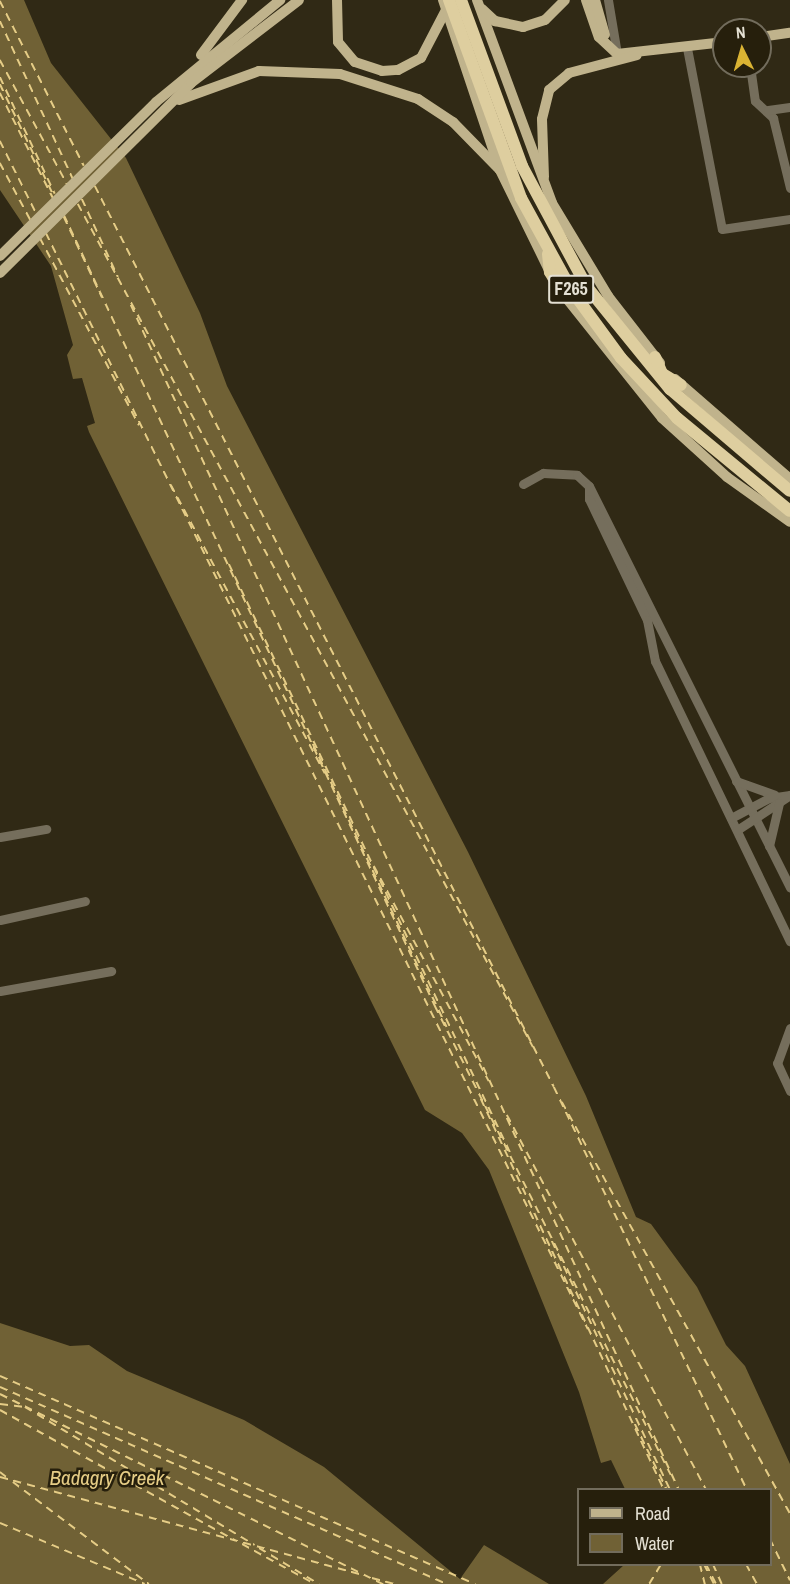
<!DOCTYPE html>
<html>
<head>
<meta charset="utf-8">
<style>
  body { margin:0 }
  #map { position:relative; width:790px; height:1584px; overflow:hidden; background:#302915; font-family:"Archivo Narrow",sans-serif }
  div>[style] { position:absolute }
  .water>* { inset:0; background:#706135 }
  .ferry>* { height:1.5px; margin-top:-0.75px; transform-origin:0; background:repeating-linear-gradient(90deg,#e6cd86 0 8px,transparent 0 14px) }
  .minor>* { height:9px; margin:-4.5px; padding:0 4.5px; transform-origin:4.5px; border-radius:4.5px; background:#756e5c }
  .major>* { height:10px; margin:-5px; padding:0 5px; transform-origin:5px; border-radius:5px; background:#c0b38c }
  .highway>* { height:12px; margin:-6px; padding:0 6px; transform-origin:6px; border-radius:6px; background:#dece9f }
  span { translate:-50% -50%; white-space:nowrap; text-align:center; line-height:1.15; -webkit-text-stroke:5px #261f0c; paint-order:stroke }
  .shield-label span { padding:2px 4px; background:#261f0c; border:2px solid; border-radius:4px; -webkit-text-stroke-width:0 }
  .shield-label { font-size:18px; color:#e4e0d3; font-weight:700 }
  .water-label { font-size:21px; color:#e6cd86; font-style:italic }
  .legend { position:absolute; left:577px; top:1488px; width:195px; height:78px; box-sizing:border-box; background:#261f0c; border:2px solid #726c5c; margin:0; padding:8px 10px; list-style:none; font-size:18px; color:#e4e0d3 }
  .legend li { display:flex; align-items:center; gap:12px; height:30px }
  .legend b { width:30px; border:2px solid #726c5c }
  .north { position:absolute; left:712px; top:18px; width:60px; height:60px; box-sizing:border-box; background:#261f0c; border:2px solid #726c5c; border-radius:50%; rotate:355deg; font-size:16px; font-weight:700; line-height:24px; text-align:center; color:#e4e0d3 }
  .north::after { content:''; display:block; margin:auto; width:21px; height:27px; background:#dab333; clip-path:polygon(50% 0,100% 100%,50% 72%,0 100%) }
</style>
</head>
<body>
<div id="map">
  <div class="water">
    <i style="clip-path:polygon(0 0,24px 0,51px 63px,126px 158px,200px 313px,227px 386px,468px 852px,586px 1096px,636px 1217px,651px 1224px,697px 1287px,726px 1345px,745px 1366px,790px 1464px,790px 1584px,603px 1584px,624px 1565px,770px 1564px,770px 1490px,625px 1489px,611px 1460px,601px 1463px,579px 1392px,489px 1170px,462px 1133px,425px 1110px,89px 432px,87px 426px,95px 423px,82px 378px,73px 379px,67px 355px,73px 345px,51px 266px,0 190px)"></i>
    <i style="clip-path:polygon(0 1323px,70px 1346px,89px 1345px,127px 1371px,244px 1420px,324px 1467px,460px 1579px,484px 1545px,549px 1584px,0 1584px)"></i>
  </div>
  <div class="ferry">
    <i style="left:0;top:1px;width:185px;rotate:63deg"></i>
    <i style="left:0;top:21px;width:174px;rotate:65.2deg"></i>
    <i style="left:0;top:60px;width:141px;rotate:61.6deg"></i>
    <i style="left:0;top:77px;width:129px;rotate:64.8deg"></i>
    <i style="left:0;top:84px;width:124px;rotate:64.3deg"></i>
    <i style="left:0;top:93px;width:118px;rotate:63.2deg"></i>
    <i style="left:0;top:141px;width:80px;rotate:63.4deg"></i>
    <i style="left:0;top:163px;width:66px;rotate:61.9deg"></i>
    <i style="left:95px;top:186px;width:1011px;rotate:63deg"></i>
    <i style="left:554px;top:1087px;width:447px;rotate:64.4deg"></i>
    <i style="left:82px;top:199px;width:86px;rotate:65.2deg"></i>
    <i style="left:78px;top:204px;width:958px;rotate:61.64deg"></i>
    <i style="left:64px;top:215px;width:874px;rotate:64.87deg"></i>
    <i style="left:435px;top:1006px;width:525px;rotate:63.29deg"></i>
    <i style="left:64px;top:217px;width:89px;rotate:64.6deg"></i>
    <i style="left:46px;top:233px;width:1223px;rotate:63.69deg"></i>
    <i style="left:40px;top:238px;width:212px;rotate:62.1deg"></i>
    <i style="left:131px;top:305px;width:1306px;rotate:65.18deg"></i>
    <i style="left:171px;top:485px;width:327px;rotate:61.9deg"></i>
    <i style="left:229px;top:564px;width:652px;rotate:64.46deg"></i>
    <i style="left:313px;top:744px;width:313px;rotate:64.7deg"></i>
    <i style="left:374px;top:866px;width:244px;rotate:61.9deg"></i>
    <i style="left:481px;top:1099px;width:432px;rotate:64.9deg"></i>
    <i style="left:562px;top:1102px;width:470px;rotate:61deg"></i>
    <i style="left:507px;top:1115px;width:425px;rotate:62deg"></i>
    <i style="left:552px;top:1241px;width:276px;rotate:64.6deg"></i>
    <i style="left:0;top:1376px;width:519px;rotate:23.65deg"></i>
    <i style="left:0;top:1387px;width:488px;rotate:23.8deg"></i>
    <i style="left:0;top:1394px;width:428px;rotate:26.4deg"></i>
    <i style="left:0;top:1404px;width:25px;rotate:7deg"></i>
    <i style="left:25px;top:1407px;width:268px;rotate:31deg"></i>
    <i style="left:0;top:1410px;width:269px;rotate:29deg"></i>
    <i style="left:635px;top:1424px;width:73px;rotate:64.1deg"></i>
    <i style="left:0;top:1472px;width:11px;rotate:38deg"></i>
    <i style="left:0;top:1477px;width:375px;rotate:15.1deg"></i>
    <i style="left:13px;top:1482px;width:170px;rotate:36.9deg"></i>
    <i style="left:0;top:1523px;width:157px;rotate:22.8deg"></i>
    <i style="left:770px;top:1539px;width:46px;rotate:64deg"></i>
    <i style="left:242px;top:1544px;width:83px;rotate:28.7deg"></i>
    <i style="left:259px;top:1548px;width:70px;rotate:31deg"></i>
    <i style="left:700px;top:1564px;width:21px;rotate:76deg"></i>
    <i style="left:704px;top:1564px;width:22px;rotate:63deg"></i>
    <i style="left:706px;top:1564px;width:22px;rotate:63deg"></i>
    <i style="left:713px;top:1564px;width:22px;rotate:66deg"></i>
    <i style="left:746px;top:1564px;width:23px;rotate:61deg"></i>
    <i style="left:372px;top:1578px;width:24px;rotate:15deg"></i>
    <i style="left:649px;top:1584px;width:23px;rotate:-59deg"></i>
  </div>
  <div class="minor">
    <i style="left:608px;top:0;width:55px;rotate:80.5deg"></i>
    <i style="left:687px;top:48px;width:184px;rotate:79.1deg"></i>
    <i style="left:722px;top:229px;width:69px;rotate:-8.4deg"></i>
    <i style="left:750px;top:66px;width:35px;rotate:82deg"></i>
    <i style="left:755px;top:101px;width:25px;rotate:43deg"></i>
    <i style="left:773px;top:118px;width:72px;rotate:76.3deg"></i>
    <i style="left:768px;top:110px;width:22px;rotate:-8deg"></i>
    <i style="left:523px;top:484px;width:23px;rotate:-29deg"></i>
    <i style="left:543px;top:473px;width:34px;rotate:3deg"></i>
    <i style="left:577px;top:475px;width:16px;rotate:43deg"></i>
    <i style="left:589px;top:486px;width:449px;rotate:63.4deg"></i>
    <i style="left:589px;top:487px;width:12px;rotate:90deg"></i>
    <i style="left:589px;top:499px;width:134px;rotate:64.4deg"></i>
    <i style="left:647px;top:620px;width:42px;rotate:79deg"></i>
    <i style="left:655px;top:661px;width:311px;rotate:64.3deg"></i>
    <i style="left:736px;top:781px;width:41px;rotate:19.7deg"></i>
    <i style="left:731px;top:818px;width:43px;rotate:-27.8deg"></i>
    <i style="left:769px;top:798px;width:21px;rotate:-8deg"></i>
    <i style="left:737px;top:830px;width:64px;rotate:-33.4deg"></i>
    <i style="left:0;top:837px;width:47px;rotate:-9.9deg"></i>
    <i style="left:769px;top:846px;width:44px;rotate:-76.9deg"></i>
    <i style="left:0;top:920px;width:87px;rotate:-12.6deg"></i>
    <i style="left:0;top:991px;width:113px;rotate:-10.2deg"></i>
    <i style="left:790px;top:1028px;width:37px;rotate:110deg"></i>
    <i style="left:777px;top:1063px;width:31px;rotate:65deg"></i>
  </div>
  <div class="major">
    <i style="left:337px;top:0;width:42px;rotate:88.6deg"></i>
    <i style="left:338px;top:42px;width:26px;rotate:50deg"></i>
    <i style="left:355px;top:62px;width:28px;rotate:18deg"></i>
    <i style="left:382px;top:71px;width:16px;rotate:-4deg"></i>
    <i style="left:398px;top:70px;width:26px;rotate:-28deg"></i>
    <i style="left:421px;top:58px;width:54px;rotate:-62.5deg"></i>
    <i style="left:443px;top:0;width:179px;rotate:71.5deg"></i>
    <i style="left:500px;top:170px;width:111px;rotate:63.9deg"></i>
    <i style="left:477px;top:0;width:216px;rotate:69.7deg"></i>
    <i style="left:552px;top:203px;width:109px;rotate:58.9deg"></i>
    <i style="left:608px;top:296px;width:85px;rotate:52.2deg"></i>
    <i style="left:586px;top:0;width:39px;rotate:71deg"></i>
    <i style="left:599px;top:37px;width:25px;rotate:43deg"></i>
    <i style="left:617px;top:54px;width:108px;rotate:-6.4deg"></i>
    <i style="left:595px;top:0;width:36px;rotate:74deg"></i>
    <i style="left:482px;top:9px;width:18px;rotate:43deg"></i>
    <i style="left:495px;top:21px;width:29px;rotate:12deg"></i>
    <i style="left:523px;top:27px;width:23px;rotate:-18deg"></i>
    <i style="left:545px;top:20px;width:28px;rotate:-45deg"></i>
    <i style="left:760px;top:37px;width:30px;rotate:-8deg"></i>
    <i style="left:201px;top:55px;width:69px;rotate:-53.3deg"></i>
    <i style="left:179px;top:100px;width:85px;rotate:-19.9deg"></i>
    <i style="left:259px;top:71px;width:81px;rotate:2.1deg"></i>
    <i style="left:340px;top:74px;width:82px;rotate:17.8deg"></i>
    <i style="left:418px;top:99px;width:42px;rotate:33.3deg"></i>
    <i style="left:453px;top:122px;width:66px;rotate:45.6deg"></i>
    <i style="left:544px;top:177px;width:58px;rotate:-92deg"></i>
    <i style="left:542px;top:119px;width:30px;rotate:-76deg"></i>
    <i style="left:549px;top:90px;width:26px;rotate:-40deg"></i>
    <i style="left:569px;top:73px;width:70px;rotate:-14.8deg"></i>
    <i style="left:0;top:256px;width:219px;rotate:-44.6deg"></i>
    <i style="left:156px;top:102px;width:161px;rotate:-39.4deg"></i>
    <i style="left:0;top:273px;width:269px;rotate:-44.8deg"></i>
    <i style="left:191px;top:83px;width:136px;rotate:-37.5deg"></i>
    <i style="left:559px;top:289px;width:165px;rotate:51.4deg"></i>
    <i style="left:662px;top:418px;width:88px;rotate:42.2deg"></i>
    <i style="left:727px;top:477px;width:77px;rotate:35.5deg"></i>
    <i style="left:675px;top:379px;width:152px;rotate:41deg"></i>
  </div>
  <div class="highway">
    <i style="left:449px;top:0;width:211px;rotate:70deg"></i>
    <i style="left:521px;top:198px;width:106px;rotate:61.3deg"></i>
    <i style="left:572px;top:291px;width:83px;rotate:53.8deg"></i>
    <i style="left:621px;top:358px;width:82px;rotate:47deg"></i>
    <i style="left:677px;top:418px;width:146px;rotate:39.5deg"></i>
    <i style="left:461px;top:0;width:177px;rotate:69.8deg"></i>
    <i style="left:522px;top:166px;width:137px;rotate:61.8deg"></i>
    <i style="left:587px;top:287px;width:132px;rotate:50.9deg"></i>
    <i style="left:670px;top:389px;width:157px;rotate:40.4deg"></i>
    <i style="left:548px;top:254px;width:18px;rotate:84deg"></i>
    <i style="left:550px;top:272px;width:28px;rotate:60deg"></i>
    <i style="left:655px;top:357px;width:23px;rotate:67deg"></i>
    <i style="left:661px;top:373px;width:23px;rotate:31deg"></i>
  </div>
  <div class="shield-label">
    <span style="left:571px;top:289px">F265</span>
  </div>
  <div class="water-label">
    <span style="left:107px;top:1478px">Badagry Creek</span>
  </div>
  <ul class="legend">
  <li><b style="height:8px;background:#c0b38c"></b>Road</li>
  <li><b style="height:16px;background:#706135"></b>Water</li>
  </ul>
  <div class="north">N</div>
</div>
</body>
</html>
